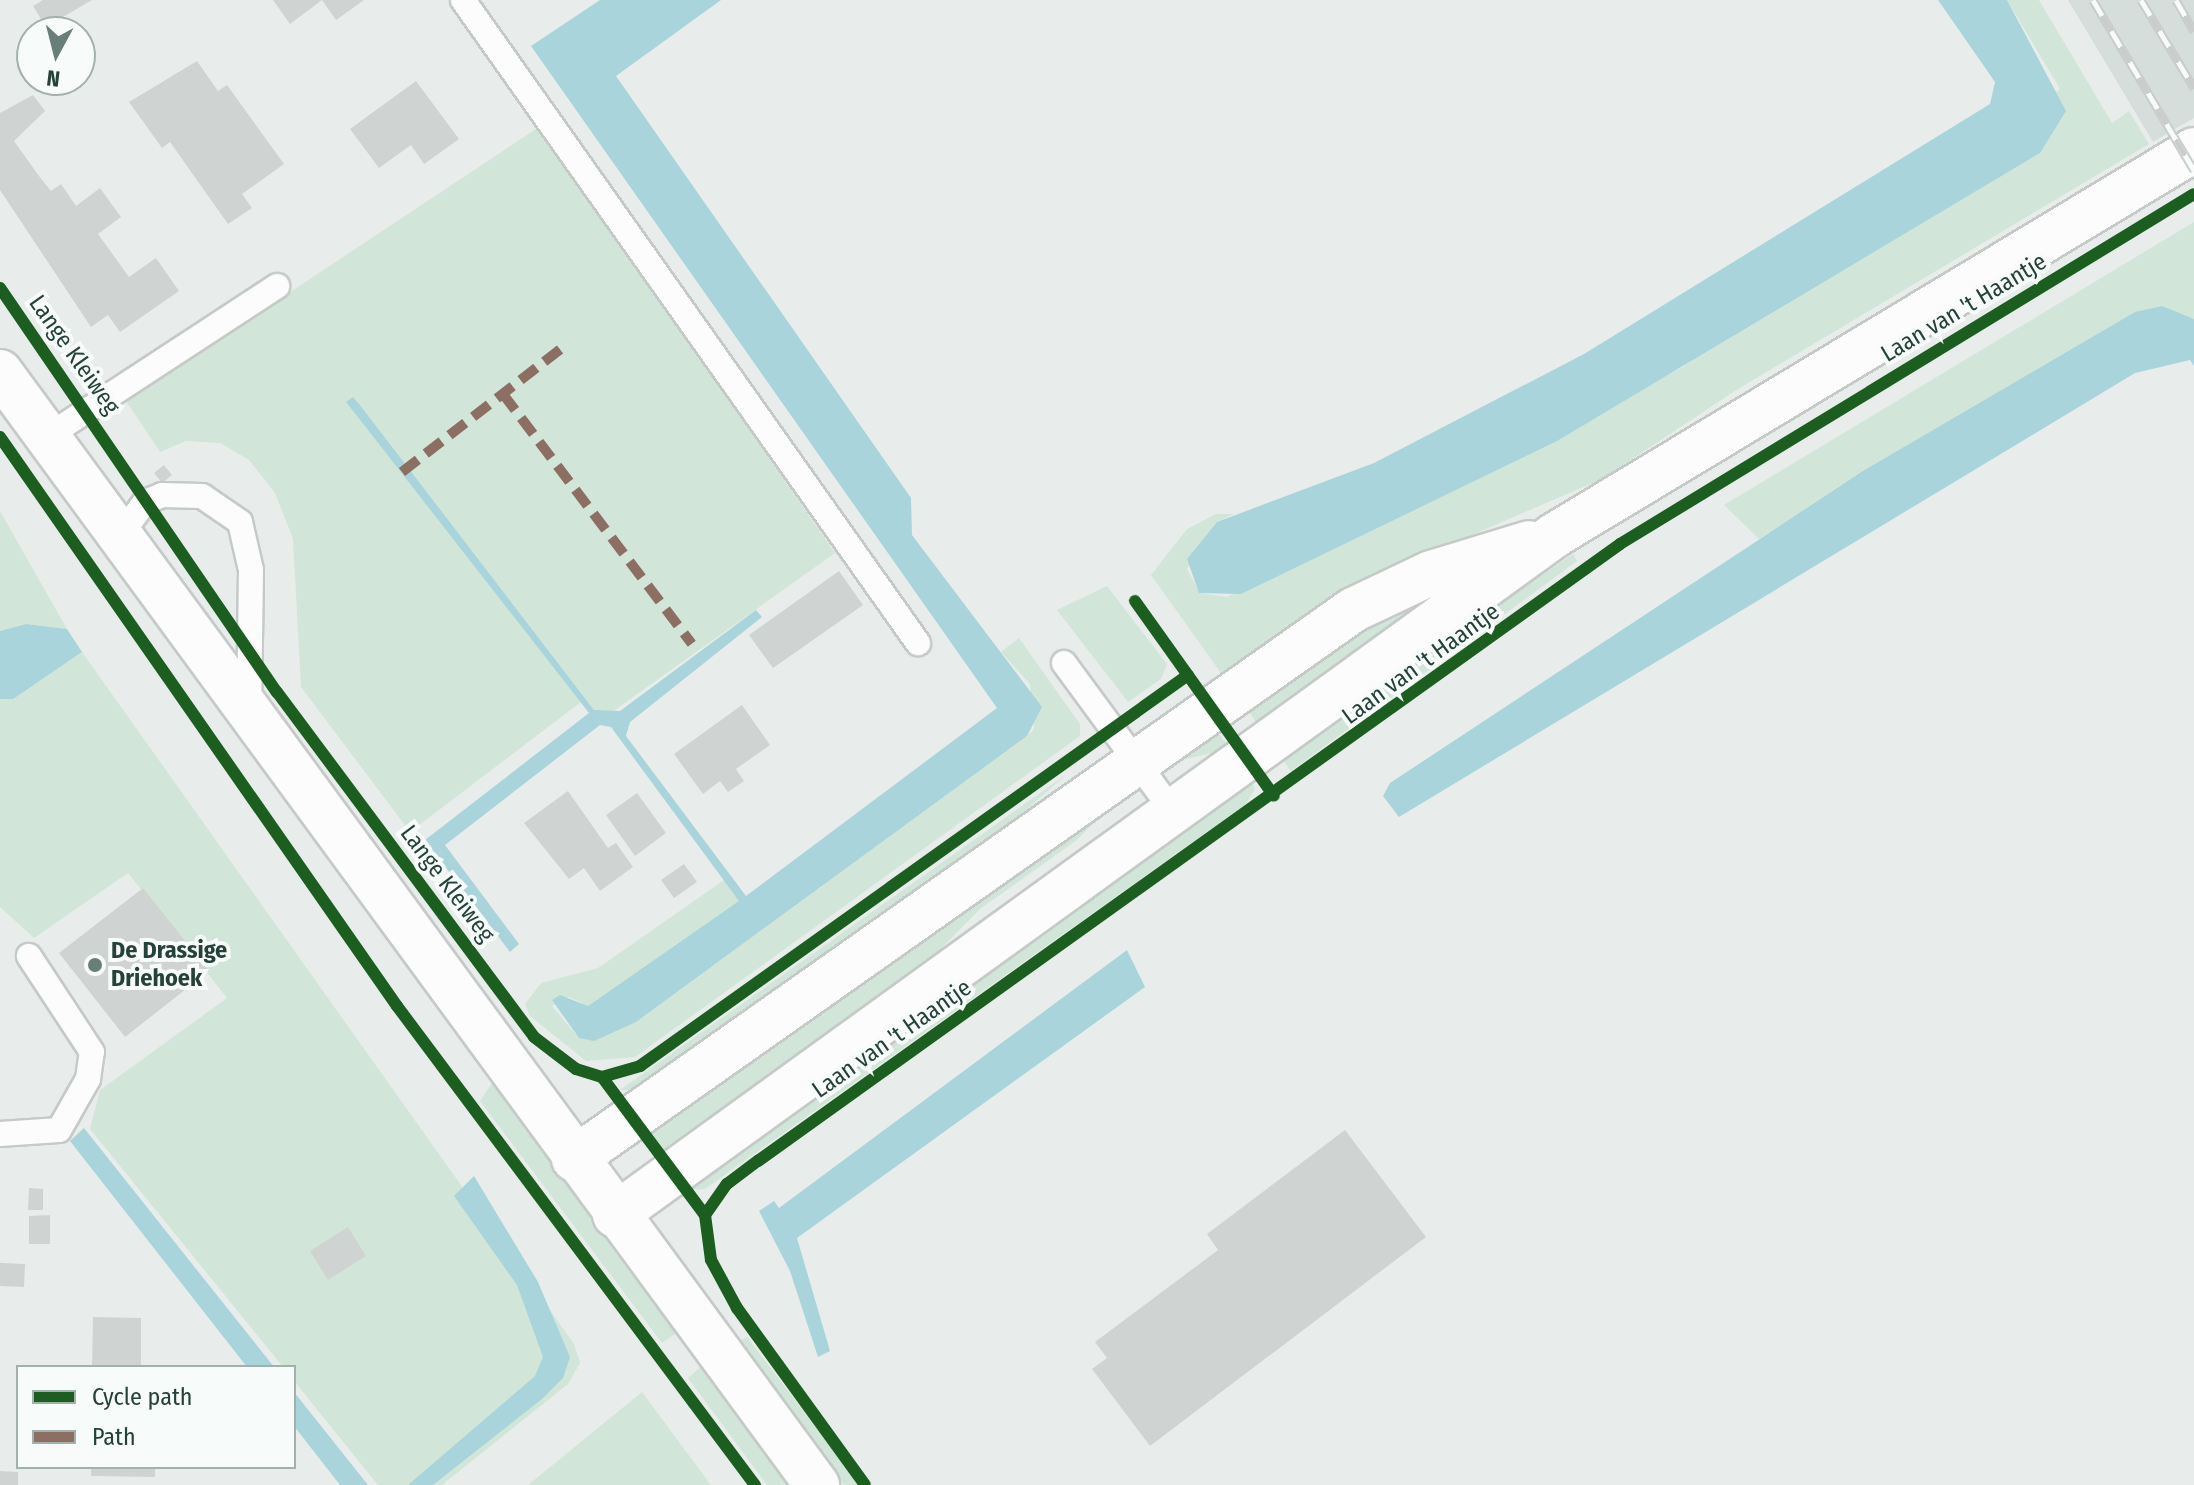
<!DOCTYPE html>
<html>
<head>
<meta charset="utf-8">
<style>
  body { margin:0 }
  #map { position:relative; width:2194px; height:1485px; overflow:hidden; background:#e8edeb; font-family:"Fira Sans Condensed",sans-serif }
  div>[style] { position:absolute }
  .built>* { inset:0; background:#d6dedb }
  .green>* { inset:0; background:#d1e6d8 }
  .water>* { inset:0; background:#a9d4db }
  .building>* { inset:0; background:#cfd4d2 }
  .roads { filter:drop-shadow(2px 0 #c5cac8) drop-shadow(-2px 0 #c5cac8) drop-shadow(0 2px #c5cac8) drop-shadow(0 -2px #c5cac8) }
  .service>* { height:24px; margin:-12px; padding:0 12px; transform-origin:12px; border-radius:12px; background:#fcfcfc }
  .tertiary>* { height:44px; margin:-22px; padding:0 22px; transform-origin:22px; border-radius:22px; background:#fcfcfc }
  .rail>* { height:9px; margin-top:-4.5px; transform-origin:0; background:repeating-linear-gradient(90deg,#f7fbf9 0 18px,#c9cdcc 0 36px); box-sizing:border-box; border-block:2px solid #c9cdcc }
  .quiet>* { height:10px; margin-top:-5px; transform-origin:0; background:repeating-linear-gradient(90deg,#8d6e63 0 20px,transparent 0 30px) }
  .cycleway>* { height:12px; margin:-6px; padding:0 6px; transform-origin:6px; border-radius:6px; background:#1b5e20 }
  .dots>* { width:22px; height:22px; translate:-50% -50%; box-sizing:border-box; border:4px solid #f7fbf9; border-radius:50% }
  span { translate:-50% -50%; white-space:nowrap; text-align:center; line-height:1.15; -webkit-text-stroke:8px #f7fbf9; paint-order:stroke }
  .street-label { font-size:24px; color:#24423a }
  .poi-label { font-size:24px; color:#24423a; font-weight:700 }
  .left { translate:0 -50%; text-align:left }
  .legend { position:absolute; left:16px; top:1365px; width:280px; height:104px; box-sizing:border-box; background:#f7fbf9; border:2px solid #a3b1ad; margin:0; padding:10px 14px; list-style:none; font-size:24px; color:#24423a }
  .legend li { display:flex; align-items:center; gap:16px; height:40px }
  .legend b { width:40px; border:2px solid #a3b1ad }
  .north { position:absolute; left:16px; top:16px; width:80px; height:80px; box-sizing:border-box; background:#f7fbf9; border:2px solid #a3b1ad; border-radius:50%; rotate:187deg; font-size:22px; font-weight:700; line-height:32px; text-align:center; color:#24423a }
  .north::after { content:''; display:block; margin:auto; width:28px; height:36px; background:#697e78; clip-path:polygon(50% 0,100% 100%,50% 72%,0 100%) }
</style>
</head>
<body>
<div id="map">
  <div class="built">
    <i style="clip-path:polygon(2068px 0,2194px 0,2194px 118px,2153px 142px)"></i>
  </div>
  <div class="green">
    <i style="clip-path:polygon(2007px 0,2039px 0,2112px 123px,2129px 111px,2149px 144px,1738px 389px,1602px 479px,1432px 552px,1226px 680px,1151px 575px,1187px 529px,1216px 514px,1234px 514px,1217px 522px,1187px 569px,1200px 593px,1227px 597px,1683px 367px,2060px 89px)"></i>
    <i style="clip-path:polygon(539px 127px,835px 553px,608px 715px,594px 710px,360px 405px,353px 411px,581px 702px,410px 832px,301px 687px,293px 539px,275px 493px,249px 460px,220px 443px,186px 441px,160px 452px,126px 401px)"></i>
    <i style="clip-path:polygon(2194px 222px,2194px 319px,2135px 312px,1759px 539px,1724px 505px)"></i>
    <i style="clip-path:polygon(0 511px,67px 629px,26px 624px,0 631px)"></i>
    <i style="clip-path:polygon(1573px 554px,1577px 561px,1291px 771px,1280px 756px)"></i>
    <i style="clip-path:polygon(1491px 562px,1261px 729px,1244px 705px,1351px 630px)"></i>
    <i style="clip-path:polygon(1107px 586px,1167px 664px,1161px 679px,1128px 702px,1057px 610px)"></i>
    <i style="clip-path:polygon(1019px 638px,1080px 724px,1080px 736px,635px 1057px,586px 1061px,530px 1016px,525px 1004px,541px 983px,598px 968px,724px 880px,740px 901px,588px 1006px,569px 997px,552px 1006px,579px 1038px,636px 1022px,1027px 736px,1034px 729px,1030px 684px,1001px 652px)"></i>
    <i style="clip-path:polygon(82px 652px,574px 1344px,580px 1363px,568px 1384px,442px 1485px,378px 1485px,294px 1381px,294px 1367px,283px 1367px,90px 1129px,100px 1090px,227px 998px,128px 873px,34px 938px,0 907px,0 699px,13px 698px)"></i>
    <i style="clip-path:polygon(1214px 727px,1230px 749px,1177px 761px)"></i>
    <i style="clip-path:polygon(1067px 774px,991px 841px,637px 1090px,620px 1090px)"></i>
    <i style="clip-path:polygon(1250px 777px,1255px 789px,1246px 804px,705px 1189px,693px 1190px,700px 1175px)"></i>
    <i style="clip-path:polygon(1103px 813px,1077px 840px,980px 909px,913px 977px,663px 1150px,648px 1128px)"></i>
    <i style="clip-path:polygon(492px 1083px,678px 1332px,662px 1343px,480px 1101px)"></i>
    <i style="clip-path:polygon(747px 1337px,860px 1485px,844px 1485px,737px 1343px)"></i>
    <i style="clip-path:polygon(703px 1365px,793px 1485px,767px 1485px,688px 1378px)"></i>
    <i style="clip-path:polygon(642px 1392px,711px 1485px,528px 1485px)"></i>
  </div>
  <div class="water">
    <i style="clip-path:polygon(600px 0,721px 0,616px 76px,911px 498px,912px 535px,1042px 707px,1027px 736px,636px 1022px,594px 1041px,579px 1038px,552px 1000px,560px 995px,588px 1006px,739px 901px,611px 727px,600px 725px,445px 845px,519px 944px,510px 952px,425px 840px,589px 713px,346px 402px,353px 397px,360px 405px,594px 710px,620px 711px,756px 610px,762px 617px,630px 722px,626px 736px,746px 896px,997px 708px,531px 46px)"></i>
    <i style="clip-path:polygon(1938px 0,2007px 0,2066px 111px,2040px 153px,1557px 441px,1241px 594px,1199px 593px,1187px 559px,1217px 522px,1374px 463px,1584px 354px,1990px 104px,1995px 82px)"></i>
    <i style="clip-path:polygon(2162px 306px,2194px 319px,2194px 366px,2190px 360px,2135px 373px,1399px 817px,1383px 796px,1390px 783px,1863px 471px,2135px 312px)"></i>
    <i style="clip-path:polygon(26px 624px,67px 629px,82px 652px,13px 699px,0 699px,0 631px)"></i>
    <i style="clip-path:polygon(1127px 950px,1145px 987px,797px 1238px,830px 1351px,818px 1357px,790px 1271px,759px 1211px,774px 1201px,779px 1208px)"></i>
    <i style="clip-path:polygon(84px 1128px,274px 1367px,247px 1367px,70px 1141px)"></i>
    <i style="clip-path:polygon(474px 1176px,538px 1282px,570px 1357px,563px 1378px,542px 1399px,433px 1485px,408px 1485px,535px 1376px,543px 1357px,517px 1285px,454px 1196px)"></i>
    <i style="clip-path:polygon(294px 1392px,368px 1485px,340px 1485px,294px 1426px)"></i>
  </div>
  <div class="building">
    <i style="clip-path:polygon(43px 0,92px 0,46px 27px,33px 6px)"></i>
    <i style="clip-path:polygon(273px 0,364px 0,336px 20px,322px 0,290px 24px)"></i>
    <i style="clip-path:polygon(197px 61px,218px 91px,227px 85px,284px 164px,242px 194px,252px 208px,228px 224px,170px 142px,162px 148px,129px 102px)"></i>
    <i style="clip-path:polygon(416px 81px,459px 139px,424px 164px,411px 145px,379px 168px,350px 129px)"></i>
    <i style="clip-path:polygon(33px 95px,45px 111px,14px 141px,39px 176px,51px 191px,61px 184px,76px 206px,100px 188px,121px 217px,98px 234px,129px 277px,156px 258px,179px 291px,120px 332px,108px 315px,91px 327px,0 190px,0 113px)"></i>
    <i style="clip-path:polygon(164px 465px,172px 475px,162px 483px,154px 473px)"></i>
    <i style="clip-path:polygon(839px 571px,863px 605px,773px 668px,749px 635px)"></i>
    <i style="clip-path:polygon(742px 705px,770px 745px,736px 769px,744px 781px,728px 792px,720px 781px,703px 794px,674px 754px)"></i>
    <i style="clip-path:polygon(568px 791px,608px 848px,616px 843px,633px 867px,600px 891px,584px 868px,569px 879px,524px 823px)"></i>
    <i style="clip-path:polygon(637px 793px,666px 833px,635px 856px,606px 815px)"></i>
    <i style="clip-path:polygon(684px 864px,697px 882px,674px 898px,661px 880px)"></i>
    <i style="clip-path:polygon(143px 888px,209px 971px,125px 1037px,59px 953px)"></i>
    <i style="clip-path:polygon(1345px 1130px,1426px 1237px,1150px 1446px,1092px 1369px,1107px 1358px,1095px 1342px,1218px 1250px,1207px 1234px)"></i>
    <i style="clip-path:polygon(29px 1188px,43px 1189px,43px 1210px,28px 1210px)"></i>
    <i style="clip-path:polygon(50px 1215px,50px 1244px,29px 1244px,29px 1216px)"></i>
    <i style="clip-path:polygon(348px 1227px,366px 1256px,328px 1280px,310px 1251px)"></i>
    <i style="clip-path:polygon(0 1263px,25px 1264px,24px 1287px,0 1286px)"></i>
    <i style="clip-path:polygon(93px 1317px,141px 1318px,141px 1367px,92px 1366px)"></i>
    <i style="clip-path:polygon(91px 1467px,155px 1467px,155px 1477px,91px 1476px)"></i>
    <i style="clip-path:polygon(0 1471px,18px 1472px,18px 1485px,0 1485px)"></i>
  </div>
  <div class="roads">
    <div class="service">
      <i style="left:463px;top:0;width:788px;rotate:54.72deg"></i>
      <i style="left:48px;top:436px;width:274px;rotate:-33.2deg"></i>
      <i style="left:118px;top:538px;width:45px;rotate:-53.1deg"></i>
      <i style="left:145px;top:502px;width:18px;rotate:-22deg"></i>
      <i style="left:162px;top:495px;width:40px;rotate:1.4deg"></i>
      <i style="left:202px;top:496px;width:46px;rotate:34.4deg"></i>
      <i style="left:240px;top:522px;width:49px;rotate:77.1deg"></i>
      <i style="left:251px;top:570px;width:137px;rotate:90.8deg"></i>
      <i style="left:1064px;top:663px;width:187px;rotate:53.7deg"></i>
      <i style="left:0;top:1134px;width:59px;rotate:-3.9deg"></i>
      <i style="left:59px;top:1130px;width:59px;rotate:-60.4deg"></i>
      <i style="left:88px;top:1079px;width:27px;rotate:-82deg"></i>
      <i style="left:92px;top:1052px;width:115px;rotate:-123.3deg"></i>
    </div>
    <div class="tertiary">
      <i style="left:0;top:372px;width:1381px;rotate:53.72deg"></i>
      <i style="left:574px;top:1159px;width:953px;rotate:-35.17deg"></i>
      <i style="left:1353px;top:610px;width:86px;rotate:-25.4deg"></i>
      <i style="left:1431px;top:573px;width:102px;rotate:-17deg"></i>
      <i style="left:615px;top:1215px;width:1160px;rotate:-35.88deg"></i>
      <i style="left:1555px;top:535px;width:746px;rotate:-31.07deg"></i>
    </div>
  </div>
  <div class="rail">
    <i style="left:2093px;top:0;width:198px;rotate:59.3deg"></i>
    <i style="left:2141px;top:0;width:103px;rotate:58.9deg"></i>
    <i style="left:2176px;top:0;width:36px;rotate:60deg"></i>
  </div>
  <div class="quiet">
    <i style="left:503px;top:394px;width:313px;rotate:52.9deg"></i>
    <i style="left:402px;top:472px;width:204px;rotate:-37.8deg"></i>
  </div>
  <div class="cycleway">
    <i style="left:0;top:288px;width:490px;rotate:55.6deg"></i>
    <i style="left:277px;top:692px;width:430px;rotate:53.3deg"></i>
    <i style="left:534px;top:1037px;width:53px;rotate:37.3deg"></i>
    <i style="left:576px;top:1069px;width:27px;rotate:17deg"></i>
    <i style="left:602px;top:1077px;width:172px;rotate:53.3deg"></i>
    <i style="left:705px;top:1215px;width:45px;rotate:82.4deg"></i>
    <i style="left:711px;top:1260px;width:55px;rotate:61.6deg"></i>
    <i style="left:737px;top:1308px;width:218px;rotate:54.1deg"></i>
    <i style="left:0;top:437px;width:694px;rotate:55.1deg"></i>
    <i style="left:397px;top:1006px;width:598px;rotate:53.23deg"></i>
    <i style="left:1135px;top:601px;width:239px;rotate:54.5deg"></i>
    <i style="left:602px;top:1077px;width:40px;rotate:-16deg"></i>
    <i style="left:640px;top:1066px;width:673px;rotate:-35.51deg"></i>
    <i style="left:705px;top:1215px;width:38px;rotate:-55deg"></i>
    <i style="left:727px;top:1184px;width:39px;rotate:-37deg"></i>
    <i style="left:758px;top:1161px;width:1060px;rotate:-35.59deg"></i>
    <i style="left:1620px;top:544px;width:672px;rotate:-31.37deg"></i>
  </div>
  <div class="dots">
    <i style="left:95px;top:965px;background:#697e78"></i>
  </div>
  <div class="street-label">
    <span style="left:1964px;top:308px;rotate:-31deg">Laan van 't Haantje</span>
    <span style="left:74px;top:355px;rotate:55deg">Lange Kleiweg</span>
    <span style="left:1421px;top:664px;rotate:-36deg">Laan van 't Haantje</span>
    <span style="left:447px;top:884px;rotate:53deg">Lange Kleiweg</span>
    <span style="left:892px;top:1039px;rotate:-35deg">Laan van 't Haantje</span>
  </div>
  <div class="poi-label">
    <span class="left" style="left:111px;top:965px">De Drassige<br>Driehoek</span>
  </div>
  <ul class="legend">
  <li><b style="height:10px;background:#1b5e20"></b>Cycle path</li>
  <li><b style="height:10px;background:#8d6e63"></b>Path</li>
  </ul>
  <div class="north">N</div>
</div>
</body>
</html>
